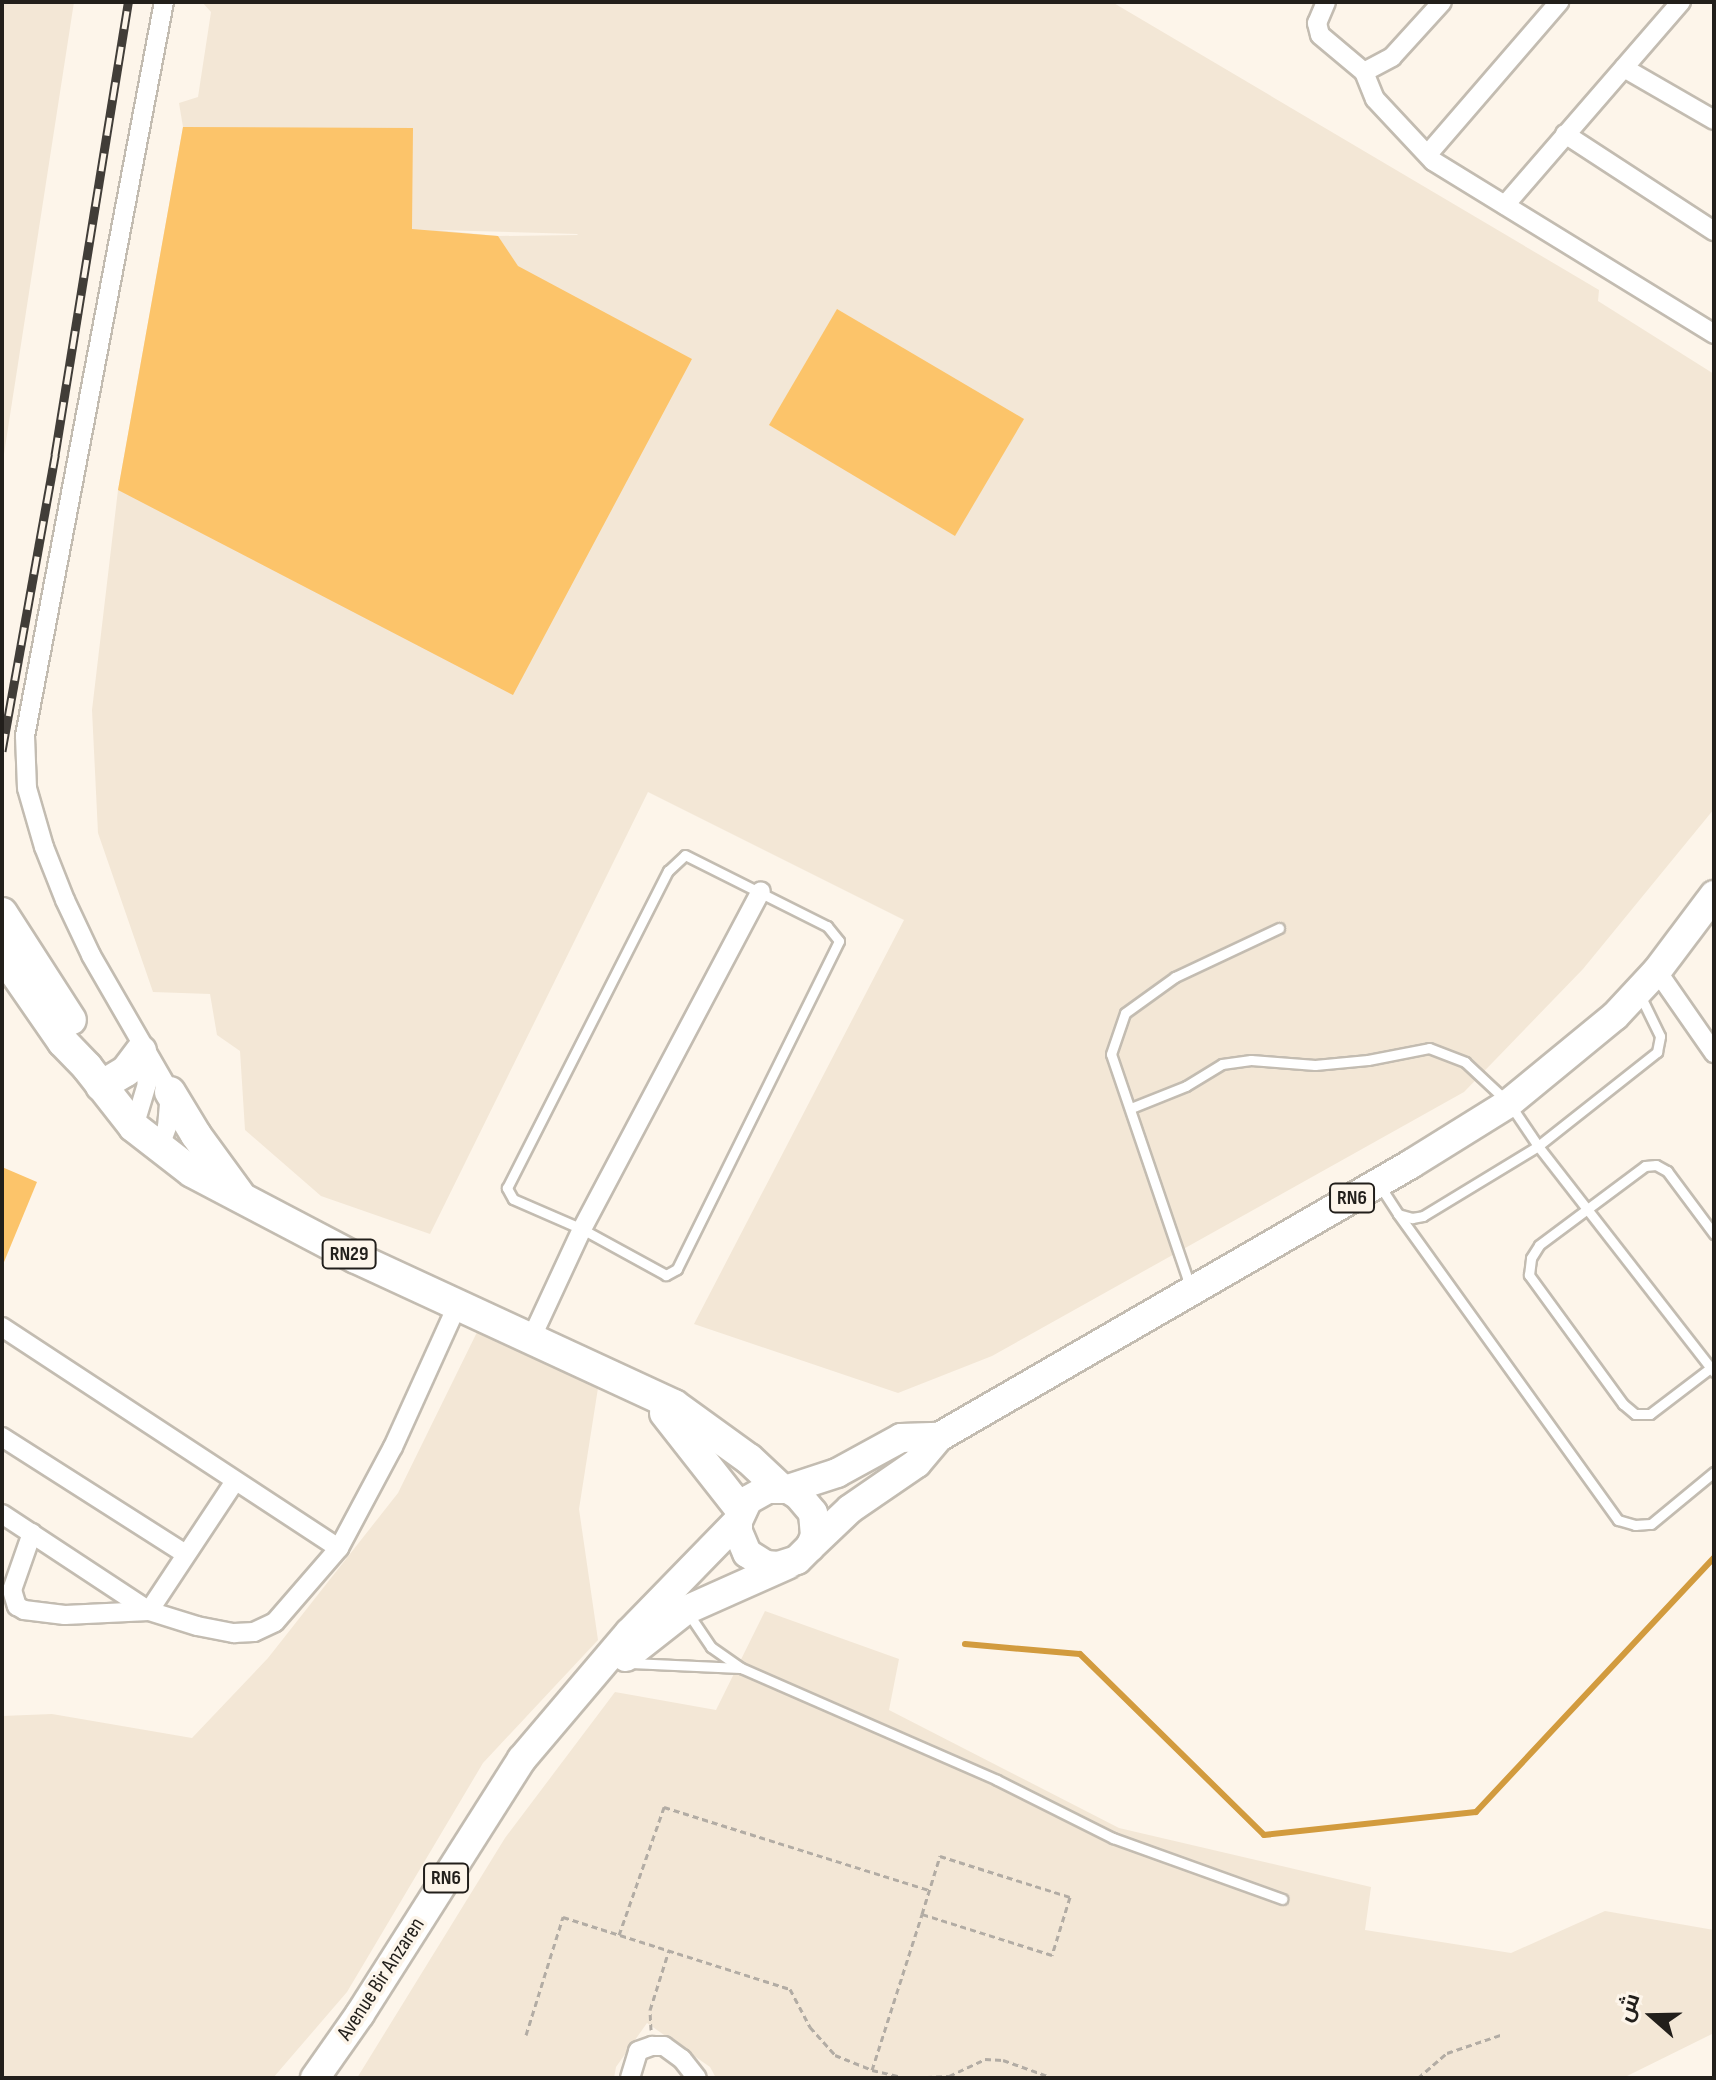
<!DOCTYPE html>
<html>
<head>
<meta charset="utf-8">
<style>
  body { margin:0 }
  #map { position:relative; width:1716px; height:2080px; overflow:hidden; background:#fdf5ea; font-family:"Sofia Sans Condensed",Cairo,sans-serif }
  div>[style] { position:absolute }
  .built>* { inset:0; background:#f3e7d6 }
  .green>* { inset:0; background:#fcc46a }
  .stream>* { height:6px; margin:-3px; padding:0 3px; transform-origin:3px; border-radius:3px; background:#d29b3e }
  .path>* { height:3px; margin-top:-1.5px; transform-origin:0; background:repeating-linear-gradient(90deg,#b2aca4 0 6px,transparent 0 10px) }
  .roads { filter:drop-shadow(2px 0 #c3bcb1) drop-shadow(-2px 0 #c3bcb1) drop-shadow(0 2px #c3bcb1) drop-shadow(0 -2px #c3bcb1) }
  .service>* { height:9px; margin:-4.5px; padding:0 4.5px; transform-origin:4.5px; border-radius:4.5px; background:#fff }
  .minor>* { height:18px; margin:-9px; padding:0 9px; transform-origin:9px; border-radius:9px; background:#fff }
  .primary>* { height:28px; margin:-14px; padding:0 14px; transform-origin:14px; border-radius:14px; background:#fff }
  .trunk>* { height:30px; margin:-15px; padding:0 15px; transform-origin:15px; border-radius:15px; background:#fff }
  .rail>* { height:9px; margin-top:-4.5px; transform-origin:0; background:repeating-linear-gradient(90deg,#fdf5ea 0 18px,#413d38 0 36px); box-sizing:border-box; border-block:2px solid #413d38 }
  span { translate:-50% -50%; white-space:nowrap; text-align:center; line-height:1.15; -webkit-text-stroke:7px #fdf5ea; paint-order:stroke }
  .shield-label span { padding:2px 6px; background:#fdf5ea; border:2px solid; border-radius:6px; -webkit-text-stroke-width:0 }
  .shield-label { font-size:20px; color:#221f1b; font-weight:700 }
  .street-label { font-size:22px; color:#221f1b }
  .frame { position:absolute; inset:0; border:4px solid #221f1b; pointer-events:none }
  .north { position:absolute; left:1612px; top:1976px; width:80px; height:80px; -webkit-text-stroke:6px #fdf5ea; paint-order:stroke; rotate:290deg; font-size:22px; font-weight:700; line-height:32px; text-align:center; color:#221f1b }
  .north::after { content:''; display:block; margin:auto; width:28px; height:36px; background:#221f1b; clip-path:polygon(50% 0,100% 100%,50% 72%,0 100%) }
</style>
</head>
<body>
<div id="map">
  <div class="built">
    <i style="clip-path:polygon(2px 2px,74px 2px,2px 467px)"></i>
    <i style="clip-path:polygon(evenodd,202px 2px,1112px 2px,1599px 290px,1598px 301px,1714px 374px,1714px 809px,1583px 969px,1464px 1092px,992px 1356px,898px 1393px,694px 1324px,904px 920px,648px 792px,430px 1234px,321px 1196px,245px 1130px,240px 1051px,217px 1035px,210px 994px,153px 992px,98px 833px,92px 710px,118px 490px,183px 127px,179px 103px,198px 97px,211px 12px,202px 2px,436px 230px,577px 234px,578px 235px,498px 236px,436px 230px)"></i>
    <i style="clip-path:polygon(482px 1322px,598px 1388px,579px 1509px,598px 1640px,483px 1763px,347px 1992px,273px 2078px,2px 2078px,2px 1716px,52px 1714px,192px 1738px,268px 1658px,398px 1493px)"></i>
    <i style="clip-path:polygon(765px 1611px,899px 1659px,889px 1710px,1119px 1828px,1371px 1887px,1365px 1930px,1511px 1953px,1605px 1911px,1714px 1930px,1714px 2033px,1623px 2078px,716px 2078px,710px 2067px,647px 2023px,616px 2067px,614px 2078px,357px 2078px,505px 1838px,615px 1692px,716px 1710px)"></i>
  </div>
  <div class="green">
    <i style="clip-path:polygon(183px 127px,413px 128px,412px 229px,498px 236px,518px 266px,692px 359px,513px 695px,118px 490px)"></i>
    <i style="clip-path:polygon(837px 309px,1024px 419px,955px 536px,769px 425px)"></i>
    <i style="clip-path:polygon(2px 1167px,37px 1182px,4px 1262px,2px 1261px)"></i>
  </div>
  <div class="stream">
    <i style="left:965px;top:1644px;width:115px;rotate:5deg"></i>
    <i style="left:1080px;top:1654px;width:258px;rotate:44.5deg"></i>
    <i style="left:1264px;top:1835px;width:213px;rotate:-6.2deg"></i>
    <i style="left:1476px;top:1812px;width:348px;rotate:-46.9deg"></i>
  </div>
  <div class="path">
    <i style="left:940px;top:1856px;width:136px;rotate:17.5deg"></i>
    <i style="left:1070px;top:1897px;width:61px;rotate:107.2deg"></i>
    <i style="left:1052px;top:1955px;width:136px;rotate:-162.5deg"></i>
    <i style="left:922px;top:1914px;width:61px;rotate:-72.8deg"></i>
    <i style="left:619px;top:1935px;width:136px;rotate:-70.6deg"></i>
    <i style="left:664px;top:1807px;width:278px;rotate:17.4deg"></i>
    <i style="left:651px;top:2030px;width:20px;rotate:-93deg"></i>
    <i style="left:650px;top:2010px;width:63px;rotate:-72.4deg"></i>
    <i style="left:526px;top:2035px;width:124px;rotate:-72.6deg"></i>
    <i style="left:563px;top:1917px;width:238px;rotate:17.6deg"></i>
    <i style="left:790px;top:1989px;width:43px;rotate:62.2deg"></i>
    <i style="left:810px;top:2027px;width:38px;rotate:48deg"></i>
    <i style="left:835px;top:2055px;width:40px;rotate:22deg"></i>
    <i style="left:872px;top:2070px;width:35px;rotate:13deg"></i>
    <i style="left:906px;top:2078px;width:43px;rotate:-2.7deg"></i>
    <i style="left:949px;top:2076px;width:40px;rotate:-25deg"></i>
    <i style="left:985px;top:2059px;width:18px;rotate:3deg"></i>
    <i style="left:1003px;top:2060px;width:53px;rotate:19.8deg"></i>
    <i style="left:872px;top:2070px;width:164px;rotate:-72.2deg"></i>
    <i style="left:1418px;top:2078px;width:38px;rotate:-41deg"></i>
    <i style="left:1447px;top:2053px;width:59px;rotate:-18.7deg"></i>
  </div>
  <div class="roads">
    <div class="service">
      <i style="left:685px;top:855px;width:159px;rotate:26.6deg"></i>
      <i style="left:827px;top:926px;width:19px;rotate:51deg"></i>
      <i style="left:839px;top:941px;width:366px;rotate:116.3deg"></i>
      <i style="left:677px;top:1269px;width:13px;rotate:151deg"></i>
      <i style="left:666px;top:1275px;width:96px;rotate:-151.3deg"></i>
      <i style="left:582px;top:1229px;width:75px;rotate:-156.5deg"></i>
      <i style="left:513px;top:1199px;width:13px;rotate:-119deg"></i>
      <i style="left:507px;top:1188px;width:356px;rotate:-63.1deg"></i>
      <i style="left:668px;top:871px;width:23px;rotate:-43deg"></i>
      <i style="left:1131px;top:1108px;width:59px;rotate:-21.8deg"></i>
      <i style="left:1186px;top:1086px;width:42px;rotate:-31.4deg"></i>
      <i style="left:1222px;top:1064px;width:29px;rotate:-8deg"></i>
      <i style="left:1251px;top:1060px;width:64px;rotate:4.5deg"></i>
      <i style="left:1315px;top:1065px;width:53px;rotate:-5.4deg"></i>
      <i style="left:1368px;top:1060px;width:62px;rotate:-11.1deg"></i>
      <i style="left:1429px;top:1048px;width:39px;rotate:21deg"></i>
      <i style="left:1465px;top:1062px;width:60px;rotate:43deg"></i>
      <i style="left:1509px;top:1103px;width:52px;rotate:56deg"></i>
      <i style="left:1538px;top:1146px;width:286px;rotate:52.1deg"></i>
      <i style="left:1380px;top:1186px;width:33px;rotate:57deg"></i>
      <i style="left:1398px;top:1214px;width:15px;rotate:16deg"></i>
      <i style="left:1412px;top:1218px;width:11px;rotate:-10deg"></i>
      <i style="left:1423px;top:1216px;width:135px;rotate:-31.3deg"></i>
      <i style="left:1538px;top:1146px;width:152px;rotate:-38.3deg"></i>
      <i style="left:1657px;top:1052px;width:16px;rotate:-79deg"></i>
      <i style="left:1660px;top:1036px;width:46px;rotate:-116deg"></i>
      <i style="left:1398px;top:1214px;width:377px;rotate:54.3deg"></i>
      <i style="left:1618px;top:1520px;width:18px;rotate:16deg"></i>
      <i style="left:1635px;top:1525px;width:16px;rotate:-4deg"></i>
      <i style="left:1651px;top:1524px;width:82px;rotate:-39.5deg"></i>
      <i style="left:1191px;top:1289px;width:248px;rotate:-108.8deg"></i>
      <i style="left:1111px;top:1054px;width:43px;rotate:-71.1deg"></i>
      <i style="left:1125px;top:1013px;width:62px;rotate:-35.8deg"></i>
      <i style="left:1175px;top:977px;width:115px;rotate:-25.2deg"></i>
      <i style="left:1713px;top:1366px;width:79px;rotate:142.7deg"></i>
      <i style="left:1650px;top:1414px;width:15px;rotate:180deg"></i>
      <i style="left:1635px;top:1414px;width:16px;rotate:-140deg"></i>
      <i style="left:1623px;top:1404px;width:160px;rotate:-126.1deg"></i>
      <i style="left:1529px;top:1275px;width:17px;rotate:-83deg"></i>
      <i style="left:1531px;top:1258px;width:15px;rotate:-58deg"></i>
      <i style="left:1539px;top:1245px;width:132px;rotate:-36.7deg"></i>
      <i style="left:1645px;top:1166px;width:11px;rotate:-5deg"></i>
      <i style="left:1656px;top:1165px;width:13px;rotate:29deg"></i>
      <i style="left:1667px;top:1171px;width:79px;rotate:53.3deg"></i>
      <i style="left:688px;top:1613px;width:41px;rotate:55.9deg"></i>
      <i style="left:711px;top:1647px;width:37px;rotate:35deg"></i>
      <i style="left:741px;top:1668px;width:279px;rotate:23.6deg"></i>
      <i style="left:997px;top:1780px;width:130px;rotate:26.6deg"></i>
      <i style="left:1113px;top:1838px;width:180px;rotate:19.8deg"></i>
      <i style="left:631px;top:1663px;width:109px;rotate:2.6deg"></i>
    </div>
    <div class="minor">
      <i style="left:1326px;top:2px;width:23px;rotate:113deg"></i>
      <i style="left:1317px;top:23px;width:12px;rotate:76deg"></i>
      <i style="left:1320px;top:35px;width:57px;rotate:40.1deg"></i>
      <i style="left:1364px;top:72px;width:32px;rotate:-28deg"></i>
      <i style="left:1392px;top:57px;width:74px;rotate:-47.7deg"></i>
      <i style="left:1624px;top:68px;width:104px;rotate:30deg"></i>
      <i style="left:1364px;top:72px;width:29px;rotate:68deg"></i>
      <i style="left:1375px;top:99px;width:85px;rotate:46.9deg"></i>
      <i style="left:1433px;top:161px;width:330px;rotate:31.6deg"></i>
      <i style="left:1565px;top:134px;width:178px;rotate:33.1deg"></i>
      <i style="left:1428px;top:154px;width:201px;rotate:-49.2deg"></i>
      <i style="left:1505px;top:205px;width:269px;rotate:-49.1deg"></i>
      <i style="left:1657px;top:971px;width:100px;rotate:55.2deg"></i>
      <i style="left:134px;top:1127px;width:45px;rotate:-73.2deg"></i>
      <i style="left:147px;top:1084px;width:33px;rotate:-101deg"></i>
      <i style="left:159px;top:1149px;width:23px;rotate:-70deg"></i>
      <i style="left:167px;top:1127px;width:35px;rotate:-85deg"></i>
      <i style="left:170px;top:1092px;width:158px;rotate:-120deg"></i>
      <i style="left:91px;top:955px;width:61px;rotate:-115.3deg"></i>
      <i style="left:65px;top:900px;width:57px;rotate:-111.6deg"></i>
      <i style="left:44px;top:847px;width:61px;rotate:-106.1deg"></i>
      <i style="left:27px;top:788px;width:52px;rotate:-92.2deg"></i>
      <i style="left:25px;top:736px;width:747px;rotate:-79.28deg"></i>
      <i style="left:2px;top:1327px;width:403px;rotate:33.3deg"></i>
      <i style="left:530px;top:1341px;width:123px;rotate:-65.1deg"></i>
      <i style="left:582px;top:1229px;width:382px;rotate:-62.1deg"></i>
      <i style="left:2px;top:1437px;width:216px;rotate:32.5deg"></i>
      <i style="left:2px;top:1514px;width:176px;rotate:33.4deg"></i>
      <i style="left:149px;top:1611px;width:50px;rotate:17.4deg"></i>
      <i style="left:197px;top:1626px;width:38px;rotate:11deg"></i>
      <i style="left:234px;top:1633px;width:20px;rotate:-3deg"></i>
      <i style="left:254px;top:1632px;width:23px;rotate:-25deg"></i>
      <i style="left:275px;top:1622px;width:98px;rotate:-49.1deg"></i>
      <i style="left:339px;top:1548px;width:115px;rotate:-61.9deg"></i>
      <i style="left:393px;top:1447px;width:155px;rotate:-65.6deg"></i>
      <i style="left:32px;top:1533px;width:60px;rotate:109.3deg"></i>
      <i style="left:12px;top:1590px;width:17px;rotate:73deg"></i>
      <i style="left:17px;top:1606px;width:8px;rotate:30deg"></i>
      <i style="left:24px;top:1610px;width:41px;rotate:7deg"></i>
      <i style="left:65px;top:1615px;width:84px;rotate:-2.7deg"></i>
      <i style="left:149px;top:1611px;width:156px;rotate:-56.5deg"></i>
      <i style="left:630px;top:2078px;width:28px;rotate:-73deg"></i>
      <i style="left:638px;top:2051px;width:15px;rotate:-20deg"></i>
      <i style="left:652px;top:2046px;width:12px"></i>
      <i style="left:664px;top:2046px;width:22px;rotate:36deg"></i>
      <i style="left:682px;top:2059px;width:24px;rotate:52deg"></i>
    </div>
    <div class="primary">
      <i style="left:788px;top:1489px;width:52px;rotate:-18.1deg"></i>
      <i style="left:837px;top:1473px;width:73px;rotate:-28.7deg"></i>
      <i style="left:901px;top:1438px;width:38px;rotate:-2deg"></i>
      <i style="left:810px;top:1547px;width:55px;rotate:-43.5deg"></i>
      <i style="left:850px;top:1509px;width:81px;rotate:-34.5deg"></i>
      <i style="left:917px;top:1463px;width:34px;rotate:-50deg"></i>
      <i style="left:939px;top:1437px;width:545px;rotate:-30.04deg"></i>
      <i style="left:1411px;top:1164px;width:115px;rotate:-31.9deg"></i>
      <i style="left:1509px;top:1103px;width:137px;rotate:-39.4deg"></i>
      <i style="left:1615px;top:1016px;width:62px;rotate:-47deg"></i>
      <i style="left:1657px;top:971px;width:95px;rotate:-53.1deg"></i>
      <i style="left:626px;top:1657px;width:76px;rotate:-38.1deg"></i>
      <i style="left:686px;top:1610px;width:111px;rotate:-24deg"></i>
      <i style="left:315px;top:2078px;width:78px;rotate:-54.9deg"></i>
      <i style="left:360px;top:2014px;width:302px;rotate:-57.6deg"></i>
      <i style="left:522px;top:1759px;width:165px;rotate:-49.7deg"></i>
      <i style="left:629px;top:1633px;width:156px;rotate:-45.8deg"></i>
      <i style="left:738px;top:1521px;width:23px;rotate:-65deg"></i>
      <i style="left:748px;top:1500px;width:23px;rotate:-29deg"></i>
      <i style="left:768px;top:1489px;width:20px"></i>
      <i style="left:788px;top:1489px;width:12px;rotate:31deg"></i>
      <i style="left:798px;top:1495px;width:23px;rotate:50deg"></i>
      <i style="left:813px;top:1513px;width:23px;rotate:85deg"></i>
      <i style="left:815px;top:1536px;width:12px;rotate:114deg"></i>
      <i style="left:810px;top:1547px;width:18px;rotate:135deg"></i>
      <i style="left:797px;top:1560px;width:20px;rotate:162deg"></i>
      <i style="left:778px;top:1566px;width:12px;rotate:-175deg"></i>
      <i style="left:766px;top:1565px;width:22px;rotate:-148deg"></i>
      <i style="left:747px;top:1553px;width:23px;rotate:-113deg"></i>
      <i style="left:738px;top:1532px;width:11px;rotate:-90deg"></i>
    </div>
    <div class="trunk">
      <i style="left:2px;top:913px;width:127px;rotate:57.2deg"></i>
      <i style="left:2px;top:954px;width:107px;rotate:55.3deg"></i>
      <i style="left:63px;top:1042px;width:35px;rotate:46deg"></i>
      <i style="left:87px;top:1067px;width:76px;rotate:51.9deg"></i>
      <i style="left:134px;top:1127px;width:73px;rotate:37.8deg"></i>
      <i style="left:192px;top:1172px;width:185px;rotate:27.7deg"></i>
      <i style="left:356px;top:1258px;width:350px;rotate:24.8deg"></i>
      <i style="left:674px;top:1405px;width:92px;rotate:35.8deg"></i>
      <i style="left:749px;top:1459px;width:42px;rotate:43.1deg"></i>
      <i style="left:101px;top:1086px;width:29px;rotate:-31deg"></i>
      <i style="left:126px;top:1071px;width:25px;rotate:-53deg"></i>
      <i style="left:170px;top:1092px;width:50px;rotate:58.8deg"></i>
      <i style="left:196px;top:1135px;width:73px;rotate:53.9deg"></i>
      <i style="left:665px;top:1413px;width:123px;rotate:51.9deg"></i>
    </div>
  </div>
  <div class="rail">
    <i style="left:2px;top:751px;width:301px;rotate:-79.8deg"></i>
    <i style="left:55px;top:455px;width:459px;rotate:-80.8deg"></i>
  </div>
  <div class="shield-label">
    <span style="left:1352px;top:1198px">RN6</span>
    <span style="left:349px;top:1254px">RN29</span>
    <span style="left:446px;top:1878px">RN6</span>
  </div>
  <div class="street-label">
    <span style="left:381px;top:1979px;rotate:-57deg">Avenue Bir Anzaren</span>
  </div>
  <div class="frame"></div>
  <div class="north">ش</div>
</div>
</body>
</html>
